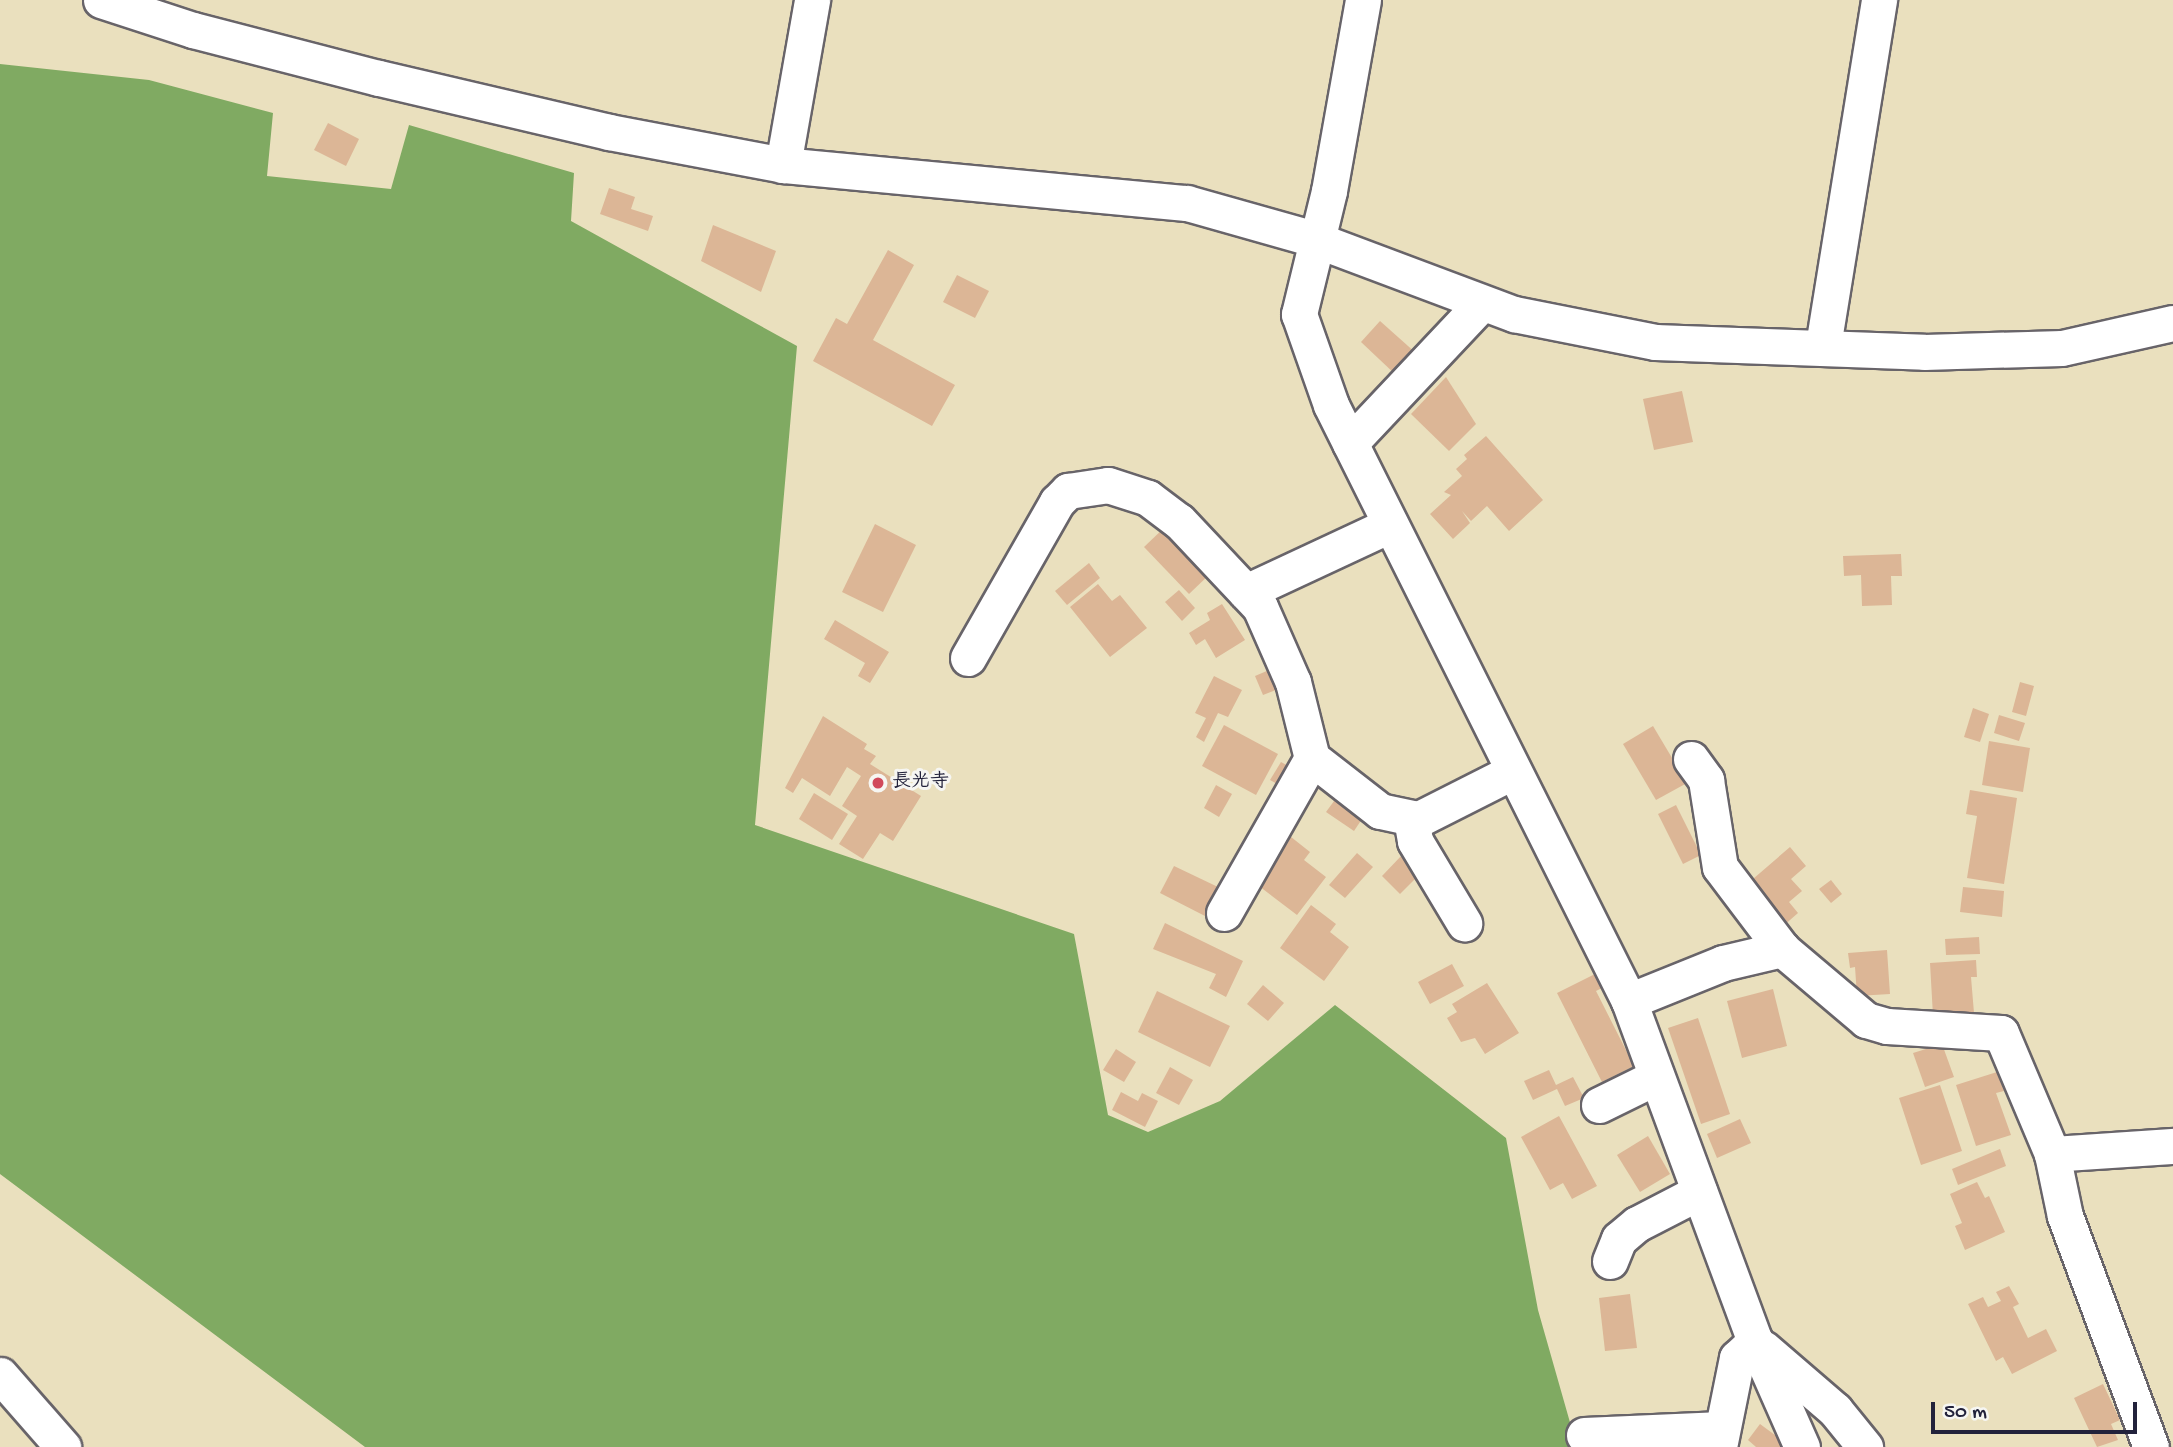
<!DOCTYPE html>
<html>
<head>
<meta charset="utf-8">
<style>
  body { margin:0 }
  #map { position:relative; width:2173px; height:1447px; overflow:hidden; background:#eae0be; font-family:"Gochi Hand","Klee One",sans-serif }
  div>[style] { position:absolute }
  .forest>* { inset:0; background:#80aa62 }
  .building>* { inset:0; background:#dcb696 }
  .roads { filter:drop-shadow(2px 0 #686469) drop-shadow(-2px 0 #686469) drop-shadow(0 2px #686469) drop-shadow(0 -2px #686469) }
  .minor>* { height:35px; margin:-17.5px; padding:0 17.5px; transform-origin:17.5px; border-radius:17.5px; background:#fff }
  .dots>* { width:19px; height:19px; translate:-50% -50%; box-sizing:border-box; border:4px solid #f6f6f2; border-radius:50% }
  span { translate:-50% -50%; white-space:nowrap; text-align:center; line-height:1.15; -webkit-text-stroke:6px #f6f6f2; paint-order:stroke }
  .poi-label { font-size:19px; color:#22223b; font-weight:700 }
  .left { translate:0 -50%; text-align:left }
  .scale { position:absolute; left:1931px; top:1402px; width:206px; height:32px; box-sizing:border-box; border:4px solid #22223b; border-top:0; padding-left:9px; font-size:21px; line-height:24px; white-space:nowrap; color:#22223b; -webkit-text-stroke:5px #f6f6f2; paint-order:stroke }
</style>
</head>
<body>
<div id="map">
  <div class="forest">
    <i style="clip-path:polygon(0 64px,149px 80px,273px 113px,267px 176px,391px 189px,409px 125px,574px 173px,571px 221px,797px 346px,755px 825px,1074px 934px,1108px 1115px,1148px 1132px,1220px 1101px,1335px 1005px,1506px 1138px,1538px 1310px,1577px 1447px,365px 1447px,0 1174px)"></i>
  </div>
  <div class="building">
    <i style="clip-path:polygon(328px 123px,359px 139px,346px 166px,314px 150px)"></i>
    <i style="clip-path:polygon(609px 188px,635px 197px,631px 209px,653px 216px,648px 231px,600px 214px)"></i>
    <i style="clip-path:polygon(713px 225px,776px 251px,761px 292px,701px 261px)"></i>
    <i style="clip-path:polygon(888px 250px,914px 265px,873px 340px,955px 385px,932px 426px,813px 361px,836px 318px,847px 324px)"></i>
    <i style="clip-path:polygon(957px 275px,989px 291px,975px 318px,943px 302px)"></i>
    <i style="clip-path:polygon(1380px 321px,1417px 354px,1397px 376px,1361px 342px)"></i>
    <i style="clip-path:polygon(1446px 377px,1476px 424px,1449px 451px,1411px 414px)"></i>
    <i style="clip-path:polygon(1682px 391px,1693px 442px,1654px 450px,1643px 399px)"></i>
    <i style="clip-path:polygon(1486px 436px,1543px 500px,1509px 531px,1487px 506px,1471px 521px,1462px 511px,1470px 523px,1453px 539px,1430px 514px,1451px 495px,1444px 492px,1462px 476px,1456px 469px,1467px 459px,1464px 455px)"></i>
    <i style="clip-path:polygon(875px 524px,916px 545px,883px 612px,842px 592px)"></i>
    <i style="clip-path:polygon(1166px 526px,1211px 573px,1189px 594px,1144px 547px)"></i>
    <i style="clip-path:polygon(1901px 554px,1902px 576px,1891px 576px,1892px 605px,1862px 606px,1861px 575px,1844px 576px,1843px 556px)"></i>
    <i style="clip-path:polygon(1089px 563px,1100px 578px,1067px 605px,1055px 591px)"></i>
    <i style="clip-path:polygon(1098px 584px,1112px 601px,1120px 595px,1147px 628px,1110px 657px,1070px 607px)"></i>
    <i style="clip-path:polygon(1179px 590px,1195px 608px,1182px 621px,1165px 602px)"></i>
    <i style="clip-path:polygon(1222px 604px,1245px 640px,1216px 658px,1205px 639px,1196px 645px,1189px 633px,1210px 620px,1207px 613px)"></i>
    <i style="clip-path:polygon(835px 620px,889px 652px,870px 683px,858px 676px,865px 663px,824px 639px)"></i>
    <i style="clip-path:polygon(1276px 667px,1284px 687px,1263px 695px,1255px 676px)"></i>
    <i style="clip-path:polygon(1214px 676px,1242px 690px,1228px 717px,1218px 713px,1204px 742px,1196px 737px,1206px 718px,1195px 713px)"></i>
    <i style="clip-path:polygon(2020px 682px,2034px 686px,2026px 716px,2012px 712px)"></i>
    <i style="clip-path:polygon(1973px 708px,1989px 714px,1980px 742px,1964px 737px)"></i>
    <i style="clip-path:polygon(1999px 715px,2025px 723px,2019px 741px,1994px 733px)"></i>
    <i style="clip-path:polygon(823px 716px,867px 744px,864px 749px,876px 756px,870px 764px,921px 796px,893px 841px,880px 833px,863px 859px,839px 844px,857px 816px,842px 806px,861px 776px,847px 767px,830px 796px,802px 778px,793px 793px,785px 788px)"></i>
    <i style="clip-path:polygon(1224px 725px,1278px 754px,1256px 795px,1202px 766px)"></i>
    <i style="clip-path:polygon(1653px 726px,1687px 783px,1656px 800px,1623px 744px)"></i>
    <i style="clip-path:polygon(1989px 741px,2030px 748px,2023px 792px,1982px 785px)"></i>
    <i style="clip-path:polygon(1281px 762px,1290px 767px,1279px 785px,1270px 780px)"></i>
    <i style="clip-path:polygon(1216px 785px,1232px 794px,1219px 817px,1204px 808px)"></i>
    <i style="clip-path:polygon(1970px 790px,2017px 798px,2004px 884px,1967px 878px,1977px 816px,1966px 814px)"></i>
    <i style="clip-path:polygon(814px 793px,848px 814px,832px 840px,799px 819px)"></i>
    <i style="clip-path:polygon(1337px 797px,1364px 816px,1354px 831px,1326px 812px)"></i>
    <i style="clip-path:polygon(1676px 805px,1701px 855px,1683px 864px,1658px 814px)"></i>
    <i style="clip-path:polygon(1286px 833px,1310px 852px,1304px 860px,1326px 877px,1297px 915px,1259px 886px)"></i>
    <i style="clip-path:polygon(1790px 847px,1806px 866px,1791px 879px,1802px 891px,1789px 902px,1798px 913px,1782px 927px,1746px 885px)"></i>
    <i style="clip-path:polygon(1357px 853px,1373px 867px,1345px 898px,1329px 885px)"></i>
    <i style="clip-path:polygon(1403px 854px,1422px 872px,1400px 894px,1382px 876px)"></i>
    <i style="clip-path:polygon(1174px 866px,1218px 887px,1205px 916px,1160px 893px)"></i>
    <i style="clip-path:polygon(1831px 880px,1842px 894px,1831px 903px,1819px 889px)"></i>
    <i style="clip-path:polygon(1963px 887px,2004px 891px,2002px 917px,1960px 912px)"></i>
    <i style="clip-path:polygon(1311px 905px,1336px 924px,1330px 932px,1349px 947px,1324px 981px,1280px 948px)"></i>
    <i style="clip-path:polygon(1165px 923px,1243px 961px,1226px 997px,1209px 988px,1216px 974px,1153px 949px)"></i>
    <i style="clip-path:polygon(1979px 937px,1980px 954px,1946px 955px,1945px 939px)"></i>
    <i style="clip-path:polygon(1887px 950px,1890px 994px,1857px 996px,1855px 967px,1850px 968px,1848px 953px)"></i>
    <i style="clip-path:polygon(1976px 960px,1977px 977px,1971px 977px,1974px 1013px,1933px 1016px,1930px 963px)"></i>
    <i style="clip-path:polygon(1452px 964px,1464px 986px,1430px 1004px,1418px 982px)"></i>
    <i style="clip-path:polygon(1597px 973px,1604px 987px,1596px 991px,1634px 1066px,1602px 1082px,1557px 993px)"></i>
    <i style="clip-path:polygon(1487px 983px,1519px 1033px,1485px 1054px,1475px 1038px,1461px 1042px,1447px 1018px,1457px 1012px,1452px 1004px)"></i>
    <i style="clip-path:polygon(1263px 985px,1284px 1003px,1268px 1021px,1247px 1004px)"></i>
    <i style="clip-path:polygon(1773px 989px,1787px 1046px,1742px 1058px,1727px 1001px)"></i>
    <i style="clip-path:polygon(1157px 991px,1230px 1026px,1210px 1067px,1138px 1032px)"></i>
    <i style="clip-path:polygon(1698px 1018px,1730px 1114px,1701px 1124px,1668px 1028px)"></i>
    <i style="clip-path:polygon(1942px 1044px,1954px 1077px,1925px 1087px,1913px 1053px)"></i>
    <i style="clip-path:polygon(1116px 1049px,1136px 1062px,1124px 1082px,1103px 1070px)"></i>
    <i style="clip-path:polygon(1170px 1067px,1193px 1080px,1179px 1105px,1156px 1093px)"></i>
    <i style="clip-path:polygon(1549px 1070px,1556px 1085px,1573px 1077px,1584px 1098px,1565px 1106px,1557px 1089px,1533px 1100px,1524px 1081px)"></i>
    <i style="clip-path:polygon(1997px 1072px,2004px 1091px,1996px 1093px,2011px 1135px,1976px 1146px,1956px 1085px)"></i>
    <i style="clip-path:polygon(1940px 1085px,1962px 1151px,1921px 1165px,1899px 1098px)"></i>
    <i style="clip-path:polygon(1121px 1092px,1138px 1101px,1142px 1093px,1158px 1101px,1145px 1127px,1112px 1110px)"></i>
    <i style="clip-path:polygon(1559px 1116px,1597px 1186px,1572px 1199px,1563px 1183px,1550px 1190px,1521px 1137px)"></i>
    <i style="clip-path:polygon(1740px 1119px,1751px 1143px,1717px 1158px,1707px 1134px)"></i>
    <i style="clip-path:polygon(1648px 1136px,1670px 1174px,1640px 1192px,1617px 1155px)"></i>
    <i style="clip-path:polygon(2000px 1149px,2006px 1166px,1958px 1185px,1952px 1169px)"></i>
    <i style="clip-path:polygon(1977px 1182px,1985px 1198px,1989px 1196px,2005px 1232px,1965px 1250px,1955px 1226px,1962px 1223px,1950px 1194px)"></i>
    <i style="clip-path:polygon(2009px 1286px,2019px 1304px,2013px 1307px,2028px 1338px,2046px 1329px,2057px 1351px,2012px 1374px,2003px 1357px,1996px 1361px,1968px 1304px,1983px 1297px,1988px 1307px,2001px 1301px,1996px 1292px)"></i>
    <i style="clip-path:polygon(1630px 1294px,1637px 1348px,1605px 1351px,1599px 1298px)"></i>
    <i style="clip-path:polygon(2103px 1384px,2120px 1420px,2111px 1424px,2118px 1440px,2097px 1447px,2074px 1398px)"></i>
    <i style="clip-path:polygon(1760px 1424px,1787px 1444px,1785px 1447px,1756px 1447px,1748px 1440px)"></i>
  </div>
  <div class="roads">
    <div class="minor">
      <i style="left:101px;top:0;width:97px;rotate:18.1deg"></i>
      <i style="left:193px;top:30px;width:192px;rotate:14.5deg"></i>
      <i style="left:379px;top:78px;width:236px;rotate:13.2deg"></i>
      <i style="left:609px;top:132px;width:177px;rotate:10.7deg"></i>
      <i style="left:783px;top:165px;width:406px;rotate:5.4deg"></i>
      <i style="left:1187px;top:203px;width:132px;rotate:15.8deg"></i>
      <i style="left:1314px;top:239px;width:214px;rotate:20.6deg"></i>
      <i style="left:1514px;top:314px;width:144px;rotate:11.2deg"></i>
      <i style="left:1655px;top:342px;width:269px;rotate:2.1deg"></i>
      <i style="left:1924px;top:352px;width:138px;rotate:-1.7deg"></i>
      <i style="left:2062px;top:348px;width:114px;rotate:-12.7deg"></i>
      <i style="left:1363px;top:0;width:194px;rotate:100.1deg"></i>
      <i style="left:1329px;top:191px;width:127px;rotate:103.7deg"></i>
      <i style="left:1299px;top:314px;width:96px;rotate:70.6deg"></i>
      <i style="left:1331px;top:405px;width:666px;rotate:63.43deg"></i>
      <i style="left:1629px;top:1001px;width:363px;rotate:69.7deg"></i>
      <i style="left:1755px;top:1341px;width:116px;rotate:66.1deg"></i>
      <i style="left:783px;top:165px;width:168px;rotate:-80deg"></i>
      <i style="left:1823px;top:346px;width:351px;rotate:-80.8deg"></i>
      <i style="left:1350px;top:443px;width:192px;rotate:-46.7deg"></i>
      <i style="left:1246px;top:592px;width:159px;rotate:-25deg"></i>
      <i style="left:968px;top:658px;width:180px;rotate:-60.3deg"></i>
      <i style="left:1057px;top:502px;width:16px;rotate:-45deg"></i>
      <i style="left:1068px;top:491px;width:40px;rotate:-8.5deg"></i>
      <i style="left:1108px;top:485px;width:42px;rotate:18deg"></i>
      <i style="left:1148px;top:498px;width:39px;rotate:37deg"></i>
      <i style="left:1179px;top:521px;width:118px;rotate:46.7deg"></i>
      <i style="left:1260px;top:607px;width:82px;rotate:66.3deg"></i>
      <i style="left:1293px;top:682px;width:78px;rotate:76deg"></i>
      <i style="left:1691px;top:759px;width:26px;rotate:54deg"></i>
      <i style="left:1706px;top:780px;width:88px;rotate:80.9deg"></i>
      <i style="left:1720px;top:867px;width:103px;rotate:52.9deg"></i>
      <i style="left:1411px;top:818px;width:23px;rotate:80deg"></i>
      <i style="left:1415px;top:841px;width:96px;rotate:59.1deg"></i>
      <i style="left:1224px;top:913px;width:178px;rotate:-60.4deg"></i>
      <i style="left:1312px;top:758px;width:86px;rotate:37.9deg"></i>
      <i style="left:1380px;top:811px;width:40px;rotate:12deg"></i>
      <i style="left:1419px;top:819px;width:104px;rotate:-26.8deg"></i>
      <i style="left:1629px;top:1001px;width:101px;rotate:-22deg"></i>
      <i style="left:1723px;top:963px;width:61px;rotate:-13.3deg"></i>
      <i style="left:1782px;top:949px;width:110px;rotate:40.2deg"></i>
      <i style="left:1866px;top:1020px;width:22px;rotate:16deg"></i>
      <i style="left:1887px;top:1026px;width:114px;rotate:3.5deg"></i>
      <i style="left:2001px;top:1033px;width:131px;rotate:67.1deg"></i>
      <i style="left:2052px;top:1154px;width:63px;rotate:78.2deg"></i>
      <i style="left:2065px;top:1216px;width:246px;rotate:69.6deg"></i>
      <i style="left:1599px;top:1105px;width:64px;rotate:-26.2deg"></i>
      <i style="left:2052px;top:1154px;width:121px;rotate:-3.8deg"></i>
      <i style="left:1610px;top:1261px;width:24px;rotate:-68deg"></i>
      <i style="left:1619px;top:1239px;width:23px;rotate:-40deg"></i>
      <i style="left:1637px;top:1224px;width:70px;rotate:-27.3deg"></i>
      <i style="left:1763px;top:1348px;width:95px;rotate:40.7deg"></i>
      <i style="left:1835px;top:1410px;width:48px;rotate:51deg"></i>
      <i style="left:0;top:1375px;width:96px;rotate:48.8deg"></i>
      <i style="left:1584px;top:1435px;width:138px;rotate:-2.5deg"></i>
      <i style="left:1719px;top:1447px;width:91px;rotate:-78.6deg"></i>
      <i style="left:1737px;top:1358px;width:25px;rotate:-43deg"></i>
    </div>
  </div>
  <div class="dots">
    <i style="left:878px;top:783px;background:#d1495b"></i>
  </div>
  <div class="poi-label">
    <span class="left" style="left:892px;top:783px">長光寺</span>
  </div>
  <div class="scale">50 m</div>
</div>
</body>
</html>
